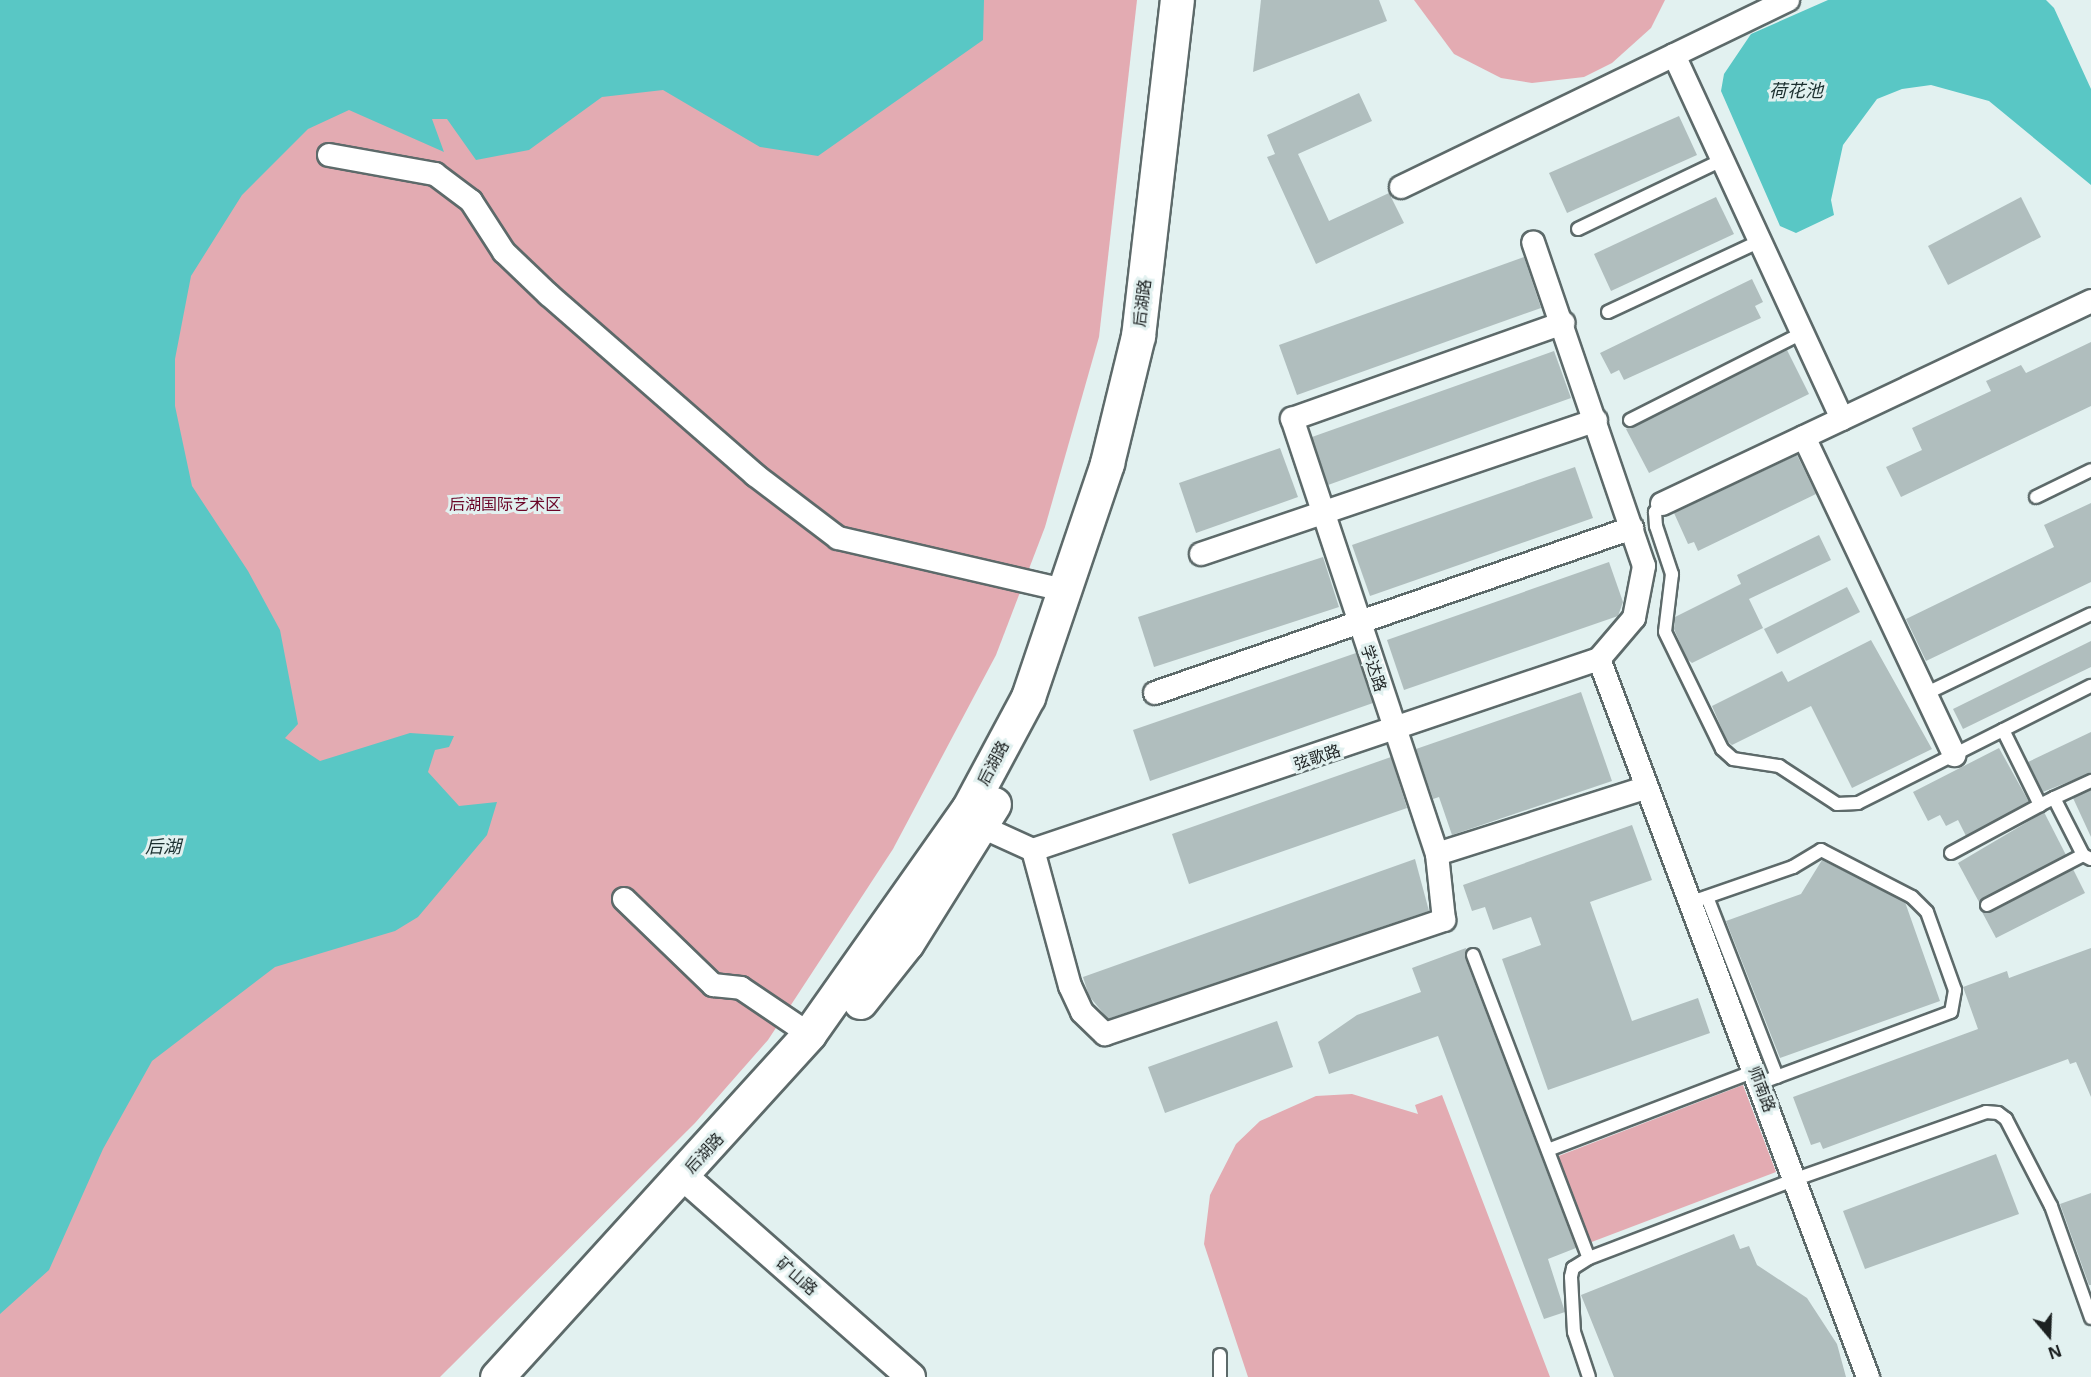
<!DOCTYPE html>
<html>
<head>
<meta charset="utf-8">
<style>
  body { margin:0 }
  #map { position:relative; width:2091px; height:1377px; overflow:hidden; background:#e2f1f0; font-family:"Open Sans","Noto Sans SC",sans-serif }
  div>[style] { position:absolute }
  .green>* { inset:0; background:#e3abb2 }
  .water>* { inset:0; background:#59c7c5 }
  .building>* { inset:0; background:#b0bebe }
  .roads { filter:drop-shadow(2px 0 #5d6a6a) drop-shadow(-2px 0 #5d6a6a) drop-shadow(0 2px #5d6a6a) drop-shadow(0 -2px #5d6a6a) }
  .service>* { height:12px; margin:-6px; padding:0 6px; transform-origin:6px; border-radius:6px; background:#fff }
  .minor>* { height:22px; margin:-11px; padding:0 11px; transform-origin:11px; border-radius:11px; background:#fff }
  .tertiary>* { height:28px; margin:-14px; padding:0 14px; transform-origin:14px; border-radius:14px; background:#fff }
  .secondary>* { height:33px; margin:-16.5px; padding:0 16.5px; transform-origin:16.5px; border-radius:16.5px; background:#fff }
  span { translate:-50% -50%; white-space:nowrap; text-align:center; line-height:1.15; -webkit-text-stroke:6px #e2f1f0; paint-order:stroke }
  .street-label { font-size:16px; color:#1c2121 }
  .park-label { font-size:16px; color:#6a0527 }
  .water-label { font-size:18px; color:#1b2f2f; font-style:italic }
  .north { position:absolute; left:2019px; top:1305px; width:60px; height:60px; -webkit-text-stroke:4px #e2f1f0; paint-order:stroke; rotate:161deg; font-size:16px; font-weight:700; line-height:24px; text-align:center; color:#1c2121 }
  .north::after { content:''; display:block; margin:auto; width:21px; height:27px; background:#1c2121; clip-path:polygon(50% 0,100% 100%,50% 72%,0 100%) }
</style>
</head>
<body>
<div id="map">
  <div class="green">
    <i style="clip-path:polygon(0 0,1137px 0,1099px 337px,1045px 527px,996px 655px,893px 849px,768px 1040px,695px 1123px,440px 1377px,0 1377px)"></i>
    <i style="clip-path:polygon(1414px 0,1665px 0,1651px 28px,1612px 63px,1584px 77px,1532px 83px,1501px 78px,1454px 54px)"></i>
    <i style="clip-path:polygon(1743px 1085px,1776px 1172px,1589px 1243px,1556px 1157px)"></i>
    <i style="clip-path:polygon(1352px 1094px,1418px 1114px,1415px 1105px,1442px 1095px,1550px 1377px,1248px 1377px,1204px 1244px,1210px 1195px,1236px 1144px,1260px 1121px,1316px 1096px)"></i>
  </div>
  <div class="water">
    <i style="clip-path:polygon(0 0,984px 0,983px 40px,818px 156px,760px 147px,663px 90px,602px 97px,529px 150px,476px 160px,447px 119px,432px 119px,444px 152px,349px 110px,308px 129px,242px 195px,191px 276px,175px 359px,175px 406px,192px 486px,248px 571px,280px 630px,298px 724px,285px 738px,320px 761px,410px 733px,454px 736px,449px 747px,435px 750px,428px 772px,459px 806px,497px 802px,487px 835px,418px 917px,395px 931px,275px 967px,152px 1061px,103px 1149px,49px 1270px,0 1314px)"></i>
    <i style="clip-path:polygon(1828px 0,2046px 0,2054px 8px,2091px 89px,2091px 185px,1989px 101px,1931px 85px,1902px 89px,1877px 99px,1843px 145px,1831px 200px,1834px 215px,1796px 233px,1780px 226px,1721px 91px,1724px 74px,1751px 34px)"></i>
  </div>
  <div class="building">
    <i style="clip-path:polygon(1261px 0,1379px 0,1387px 21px,1253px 72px)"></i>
    <i style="clip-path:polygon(1359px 93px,1372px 121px,1298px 154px,1329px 221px,1389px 193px,1404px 223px,1316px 264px,1267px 157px,1275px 154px,1267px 135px)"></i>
    <i style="clip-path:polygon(1679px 116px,1697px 155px,1567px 213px,1549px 173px)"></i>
    <i style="clip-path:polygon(1716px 197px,1734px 234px,1611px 291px,1594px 254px)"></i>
    <i style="clip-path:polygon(2021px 197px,2041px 237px,1948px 285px,1928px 246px)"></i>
    <i style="clip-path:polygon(1524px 257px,1541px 308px,1297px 395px,1279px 345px)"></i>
    <i style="clip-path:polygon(1752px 279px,1763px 302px,1755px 306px,1761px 318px,1624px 380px,1619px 370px,1611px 374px,1600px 353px)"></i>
    <i style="clip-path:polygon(2091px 342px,2091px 406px,1901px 497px,1886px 467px,1922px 450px,1912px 428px,1991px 391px,1986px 381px,2021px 365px,2026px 373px)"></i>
    <i style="clip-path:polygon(1787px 350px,1809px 394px,1649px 473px,1626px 429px)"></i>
    <i style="clip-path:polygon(1554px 351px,1571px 398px,1328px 485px,1312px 437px)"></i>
    <i style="clip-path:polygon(1280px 448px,1298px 497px,1196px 533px,1179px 483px)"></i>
    <i style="clip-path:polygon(1797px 455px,1816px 494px,1698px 551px,1694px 542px,1688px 544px,1674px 513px)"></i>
    <i style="clip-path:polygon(1575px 467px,1593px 518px,1370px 596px,1352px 545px)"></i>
    <i style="clip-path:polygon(2091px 503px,2091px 582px,1926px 661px,1906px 619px,2054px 547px,2044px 525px)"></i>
    <i style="clip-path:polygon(1819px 535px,1831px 560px,1749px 599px,1763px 628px,1692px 663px,1687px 659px,1674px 629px,1675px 617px,1741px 584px,1737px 575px)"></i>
    <i style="clip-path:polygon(1323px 557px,1339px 607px,1154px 667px,1138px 617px)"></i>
    <i style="clip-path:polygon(1609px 562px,1623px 602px,1618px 616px,1404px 690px,1387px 640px)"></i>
    <i style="clip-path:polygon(1847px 587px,1860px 612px,1777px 654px,1764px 629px)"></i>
    <i style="clip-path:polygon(1871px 640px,1932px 749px,1852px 788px,1811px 706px,1732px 745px,1727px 741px,1712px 706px,1782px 671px,1788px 682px)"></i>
    <i style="clip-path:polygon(2091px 641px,2091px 667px,1963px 729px,1953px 709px)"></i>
    <i style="clip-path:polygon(1356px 653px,1373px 703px,1150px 781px,1133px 730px)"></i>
    <i style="clip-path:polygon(1581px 692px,1612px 781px,1452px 835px,1439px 797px,1433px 799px,1416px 749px)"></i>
    <i style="clip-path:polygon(2091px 732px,2091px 773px,2043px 792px,2028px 762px)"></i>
    <i style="clip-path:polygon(1999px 748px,2029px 802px,1966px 836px,1958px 820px,1946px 826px,1940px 815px,1928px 821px,1913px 792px)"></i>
    <i style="clip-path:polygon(1391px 757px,1407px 808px,1189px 884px,1172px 834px)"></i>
    <i style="clip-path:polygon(2091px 790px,2091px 837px,2073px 798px)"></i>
    <i style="clip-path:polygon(2044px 812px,2066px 855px,1979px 902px,1958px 863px)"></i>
    <i style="clip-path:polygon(1632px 825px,1652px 880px,1590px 902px,1632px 1021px,1698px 998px,1710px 1033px,1548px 1090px,1502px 959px,1541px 945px,1531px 917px,1493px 930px,1485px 907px,1472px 911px,1463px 885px)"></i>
    <i style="clip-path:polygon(1415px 859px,1429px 911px,1108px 1019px,1089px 996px,1083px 977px)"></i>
    <i style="clip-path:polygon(1822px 860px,1905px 902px,1940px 1001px,1780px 1058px,1726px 921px,1801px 894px)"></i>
    <i style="clip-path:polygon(2073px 869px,2085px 893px,1996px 938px,1982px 912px,1991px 912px)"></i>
    <i style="clip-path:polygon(1466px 948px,1465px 958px,1576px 1248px,1548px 1259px,1565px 1312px,1544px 1319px,1438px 1036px,1329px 1074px,1318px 1042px,1357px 1015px,1421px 992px,1412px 968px)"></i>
    <i style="clip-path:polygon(2091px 948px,2091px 1097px,2076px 1062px,2070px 1064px,2068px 1059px,1823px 1149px,1820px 1142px,1811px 1145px,1793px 1097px,1978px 1029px,1963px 987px,2007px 971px,2009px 978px)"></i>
    <i style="clip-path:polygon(1277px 1021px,1293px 1067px,1165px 1113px,1148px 1067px)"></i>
    <i style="clip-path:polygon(1996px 1154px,2019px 1214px,1865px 1269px,1843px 1211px)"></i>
    <i style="clip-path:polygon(2091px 1193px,2091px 1285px,2089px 1285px,2060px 1204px)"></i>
    <i style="clip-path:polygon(1734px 1234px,1740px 1249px,1749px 1246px,1757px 1265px,1807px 1298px,1837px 1344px,1846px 1377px,1614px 1377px,1581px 1295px)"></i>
  </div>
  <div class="roads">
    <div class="service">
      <i style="left:1578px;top:229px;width:160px;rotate:-25.6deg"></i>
      <i style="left:1608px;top:312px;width:168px;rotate:-25deg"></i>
      <i style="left:1630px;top:420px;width:193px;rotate:-26.8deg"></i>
      <i style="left:2036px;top:497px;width:61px;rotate:-26.1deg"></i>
      <i style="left:1662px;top:504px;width:11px;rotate:131deg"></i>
      <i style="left:1655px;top:512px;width:14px;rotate:86deg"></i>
      <i style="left:1656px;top:526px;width:51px;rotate:71.6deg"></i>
      <i style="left:1672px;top:574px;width:58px;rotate:96.9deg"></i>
      <i style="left:1665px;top:632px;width:130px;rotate:64deg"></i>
      <i style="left:1722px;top:749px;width:15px;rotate:42deg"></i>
      <i style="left:1733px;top:759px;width:47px;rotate:8.7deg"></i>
      <i style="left:1779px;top:766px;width:69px;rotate:33.2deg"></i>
      <i style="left:1837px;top:804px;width:21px;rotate:-3deg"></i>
      <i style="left:1858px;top:803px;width:261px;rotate:-26.7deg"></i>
      <i style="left:1925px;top:694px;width:184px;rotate:-25.7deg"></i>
      <i style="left:2003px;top:730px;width:84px;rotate:63.7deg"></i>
      <i style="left:2040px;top:805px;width:16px;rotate:-27deg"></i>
      <i style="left:2054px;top:798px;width:64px;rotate:63deg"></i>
      <i style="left:2083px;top:855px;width:9px;rotate:27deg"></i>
      <i style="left:2054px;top:798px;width:41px;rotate:-24.7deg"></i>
      <i style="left:1951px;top:853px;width:101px;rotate:-28.3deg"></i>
      <i style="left:1707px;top:897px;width:193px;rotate:68.7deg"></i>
      <i style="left:1689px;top:903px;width:110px;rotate:-19.1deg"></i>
      <i style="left:1793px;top:867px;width:33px;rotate:-31deg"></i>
      <i style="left:1821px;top:850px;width:102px;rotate:27.3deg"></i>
      <i style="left:1912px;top:897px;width:21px;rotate:45deg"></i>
      <i style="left:1927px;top:912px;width:83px;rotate:70.3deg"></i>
      <i style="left:1955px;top:990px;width:22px;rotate:100deg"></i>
      <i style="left:1951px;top:1012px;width:204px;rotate:159.6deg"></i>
      <i style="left:1987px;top:905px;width:108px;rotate:-27.5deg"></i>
      <i style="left:1473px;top:955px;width:324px;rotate:69.1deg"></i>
      <i style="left:1589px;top:1258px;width:19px;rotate:148deg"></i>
      <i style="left:1573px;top:1268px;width:9px;rotate:103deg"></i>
      <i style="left:1571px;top:1277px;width:55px;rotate:86.9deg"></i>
      <i style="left:1574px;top:1332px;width:47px;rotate:71.6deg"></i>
      <i style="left:1548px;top:1150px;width:222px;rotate:-20.9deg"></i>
      <i style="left:1589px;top:1258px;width:222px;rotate:-20.9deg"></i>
      <i style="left:1796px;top:1179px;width:201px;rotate:-19.4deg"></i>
      <i style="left:1986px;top:1112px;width:12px;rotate:5deg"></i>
      <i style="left:1998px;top:1113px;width:10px;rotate:37deg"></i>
      <i style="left:2006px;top:1119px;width:98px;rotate:62.7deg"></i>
      <i style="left:2051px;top:1206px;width:119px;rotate:70.3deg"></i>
      <i style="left:1220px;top:1355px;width:22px;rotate:90deg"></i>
    </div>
    <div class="minor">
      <i style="left:1674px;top:55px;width:401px;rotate:65.2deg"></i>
      <i style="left:329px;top:155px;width:108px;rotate:10.2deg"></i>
      <i style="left:435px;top:174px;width:45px;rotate:36.9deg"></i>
      <i style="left:471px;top:201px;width:61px;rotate:57.1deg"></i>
      <i style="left:504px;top:252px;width:62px;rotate:43.7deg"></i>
      <i style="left:549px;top:295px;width:274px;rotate:41.1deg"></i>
      <i style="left:755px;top:475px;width:104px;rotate:37.2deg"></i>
      <i style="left:838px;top:538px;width:235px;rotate:13deg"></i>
      <i style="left:1401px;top:187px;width:430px;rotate:-25.8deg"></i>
      <i style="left:1804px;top:437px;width:352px;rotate:64.7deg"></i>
      <i style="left:1662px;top:504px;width:475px;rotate:-25.3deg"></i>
      <i style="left:1201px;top:554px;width:417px;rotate:-18.7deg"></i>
      <i style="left:1599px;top:659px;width:767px;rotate:69.46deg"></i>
      <i style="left:1155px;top:693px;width:505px;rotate:-19.08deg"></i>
      <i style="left:980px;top:826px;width:58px;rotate:24.4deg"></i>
      <i style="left:1033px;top:850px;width:141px;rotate:74.8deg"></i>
      <i style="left:1070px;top:986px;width:29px;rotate:65deg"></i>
      <i style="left:1082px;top:1012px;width:32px;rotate:44deg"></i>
      <i style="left:1105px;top:1034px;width:358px;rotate:-18.6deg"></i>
      <i style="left:1444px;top:920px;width:66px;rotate:-96.1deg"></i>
      <i style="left:1437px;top:854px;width:459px;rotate:-108.4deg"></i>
      <i style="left:1292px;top:419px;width:288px;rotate:-19.5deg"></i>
      <i style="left:1033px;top:850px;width:597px;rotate:-18.65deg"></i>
      <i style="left:1599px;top:659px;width:54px;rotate:-49.5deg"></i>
      <i style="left:1634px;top:618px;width:53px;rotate:-79.1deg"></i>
      <i style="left:1644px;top:566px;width:342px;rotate:-108.9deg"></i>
      <i style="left:1437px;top:854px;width:218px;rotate:-17.6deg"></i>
      <i style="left:624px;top:899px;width:124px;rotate:44deg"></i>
      <i style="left:713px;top:985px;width:28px;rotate:6deg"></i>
      <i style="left:741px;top:988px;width:82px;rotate:34.1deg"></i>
    </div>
    <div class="tertiary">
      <i style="left:683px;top:1176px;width:304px;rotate:41.4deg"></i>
    </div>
    <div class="secondary">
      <i style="left:860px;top:1002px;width:75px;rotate:-51.5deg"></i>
      <i style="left:907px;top:943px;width:164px;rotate:-58deg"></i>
      <i style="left:497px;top:1377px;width:464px;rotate:-47.7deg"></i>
      <i style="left:809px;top:1034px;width:276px;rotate:-54.8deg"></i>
      <i style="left:968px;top:809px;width:127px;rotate:-61.8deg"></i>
      <i style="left:1028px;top:697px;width:247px;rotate:-71.3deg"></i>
      <i style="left:1107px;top:463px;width:131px;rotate:-76.3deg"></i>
      <i style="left:1138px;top:336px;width:338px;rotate:-83.4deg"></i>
    </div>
  </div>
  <div class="street-label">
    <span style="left:1142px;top:303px;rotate:-83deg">后湖路</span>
    <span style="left:1374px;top:668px;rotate:72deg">学达路</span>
    <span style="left:1317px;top:757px;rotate:-18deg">弦歌路</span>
    <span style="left:993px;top:763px;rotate:-62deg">后湖路</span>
    <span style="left:1762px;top:1089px;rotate:69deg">师南路</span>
    <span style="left:704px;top:1153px;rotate:-47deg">后湖路</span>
    <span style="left:797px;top:1276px;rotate:41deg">矿山路</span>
  </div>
  <div class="park-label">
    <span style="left:505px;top:504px">后湖国际艺术区</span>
  </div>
  <div class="water-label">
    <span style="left:1796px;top:90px">荷花池</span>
    <span style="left:163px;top:846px">后湖</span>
  </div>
  <div class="north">N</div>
</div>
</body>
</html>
